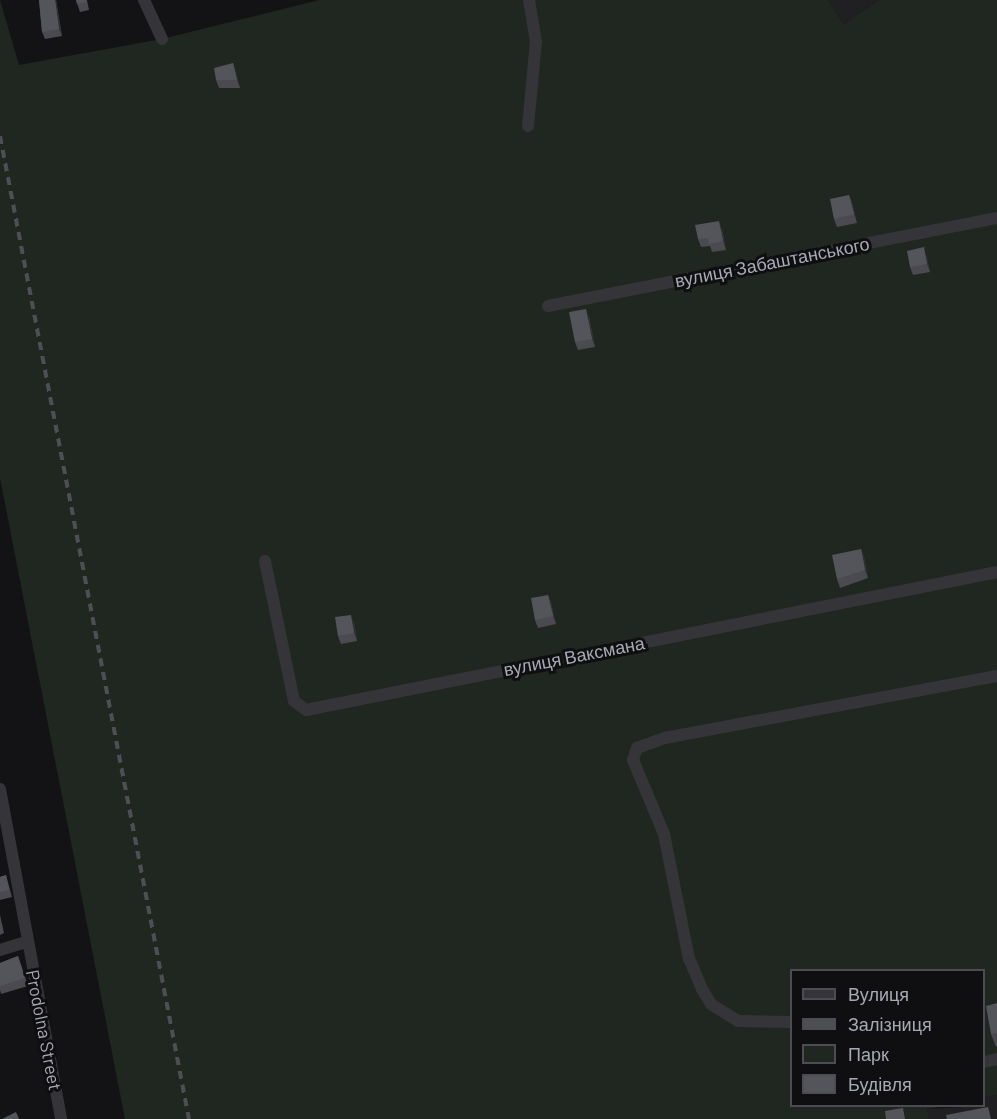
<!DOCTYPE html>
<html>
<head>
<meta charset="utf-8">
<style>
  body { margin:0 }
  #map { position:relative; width:997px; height:1119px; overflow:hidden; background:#131315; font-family:Barlow,sans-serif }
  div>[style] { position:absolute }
  .built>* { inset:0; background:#202022 }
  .green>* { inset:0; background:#202721 }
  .minor>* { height:12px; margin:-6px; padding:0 6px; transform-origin:6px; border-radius:6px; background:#353539 }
  .rail>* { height:4px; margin-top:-2px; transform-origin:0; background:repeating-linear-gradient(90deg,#4e4f54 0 8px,transparent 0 14px) }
  .wall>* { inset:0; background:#4a4a50 }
  .shaded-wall>* { inset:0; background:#303034 }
  .building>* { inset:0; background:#54555a }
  span { translate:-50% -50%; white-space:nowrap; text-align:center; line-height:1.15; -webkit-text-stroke:6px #0f0e10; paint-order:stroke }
  .street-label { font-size:18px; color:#a7aab4 }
  .legend { position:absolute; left:790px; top:969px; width:195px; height:138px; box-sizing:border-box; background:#0f0e10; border:2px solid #4c4c52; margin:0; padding:8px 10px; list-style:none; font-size:18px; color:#a7aab4 }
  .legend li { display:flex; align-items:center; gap:12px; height:30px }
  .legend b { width:30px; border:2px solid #4c4c52 }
</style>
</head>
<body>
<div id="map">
  <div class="built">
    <i style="clip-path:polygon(828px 0,879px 0,844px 24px)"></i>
    <i style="clip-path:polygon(997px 1095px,997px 1119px,929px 1119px,927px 1109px,984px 1106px,984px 1098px)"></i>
  </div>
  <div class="green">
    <i style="clip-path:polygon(0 0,19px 65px,162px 39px,319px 0,828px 0,844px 24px,879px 0,997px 0,997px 1095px,984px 1098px,984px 970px,792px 970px,792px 1106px,945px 1106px,927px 1109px,929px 1119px,125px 1119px,0 478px)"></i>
  </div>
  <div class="minor">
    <i style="left:144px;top:0;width:43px;rotate:65.2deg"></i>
    <i style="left:528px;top:126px;width:84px;rotate:-84.6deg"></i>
    <i style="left:536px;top:42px;width:43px;rotate:-99.5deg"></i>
    <i style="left:548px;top:306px;width:458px;rotate:-11.1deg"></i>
    <i style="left:265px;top:561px;width:143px;rotate:78.3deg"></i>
    <i style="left:294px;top:701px;width:15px;rotate:37deg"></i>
    <i style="left:306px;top:710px;width:705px;rotate:-11.29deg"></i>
    <i style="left:0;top:789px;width:336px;rotate:79.5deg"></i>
    <i style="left:0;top:950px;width:28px;rotate:-17deg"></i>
    <i style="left:792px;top:1022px;width:54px;rotate:-178.9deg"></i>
    <i style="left:738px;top:1021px;width:32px;rotate:-148deg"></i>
    <i style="left:711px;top:1004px;width:17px;rotate:-121deg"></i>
    <i style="left:702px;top:989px;width:33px;rotate:-113deg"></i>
    <i style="left:689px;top:959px;width:127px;rotate:-101.3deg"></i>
    <i style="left:664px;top:834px;width:80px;rotate:-112.7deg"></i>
    <i style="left:633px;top:760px;width:13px;rotate:-72deg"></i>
    <i style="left:637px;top:748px;width:30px;rotate:-20deg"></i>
    <i style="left:665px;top:738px;width:338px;rotate:-10.6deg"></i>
    <i style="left:984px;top:1062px;width:13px;rotate:-13deg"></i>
  </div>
  <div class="rail">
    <i style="left:0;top:136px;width:1001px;rotate:79.12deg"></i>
  </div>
  <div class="wall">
    <i style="clip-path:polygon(39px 0,56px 0,62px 36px,45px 39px,42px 32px)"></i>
    <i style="clip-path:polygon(76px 0,87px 0,89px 10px,80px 12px)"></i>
    <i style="clip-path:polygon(233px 63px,240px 88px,219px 88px,216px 80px)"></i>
    <i style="clip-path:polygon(849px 195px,852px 203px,857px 223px,837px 227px,834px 219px)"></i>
    <i style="clip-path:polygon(722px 229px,726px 250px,712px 252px,710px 246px,701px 247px,698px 239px)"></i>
    <i style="clip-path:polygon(926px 255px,930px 272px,913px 275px,910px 267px)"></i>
    <i style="clip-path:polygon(589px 317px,595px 347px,578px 350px,575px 342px)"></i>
    <i style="clip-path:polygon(861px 549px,864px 557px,868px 578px,840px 588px,837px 579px)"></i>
    <i style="clip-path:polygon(548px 595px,551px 603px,556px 624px,538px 628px,535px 620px)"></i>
    <i style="clip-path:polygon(354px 623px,357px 641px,341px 644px,338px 636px)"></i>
    <i style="clip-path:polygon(6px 875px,12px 897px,0 900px,0 877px)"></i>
    <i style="clip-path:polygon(0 915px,4px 933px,0 935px)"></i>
    <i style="clip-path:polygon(18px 956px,28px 986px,1px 994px,0 990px,0 963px)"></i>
    <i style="clip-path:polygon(997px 1003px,997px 1046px,996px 1047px,991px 1034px)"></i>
  </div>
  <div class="shaded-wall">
    <i style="clip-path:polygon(55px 0,56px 0,62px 36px,59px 29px)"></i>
    <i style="clip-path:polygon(233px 63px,236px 71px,240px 88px,237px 80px)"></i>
    <i style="clip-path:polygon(849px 195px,852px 203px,857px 223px,854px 214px)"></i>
    <i style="clip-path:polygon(719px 221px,722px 229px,726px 250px,723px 241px)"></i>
    <i style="clip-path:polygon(924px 247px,926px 255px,930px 272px,927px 264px)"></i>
    <i style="clip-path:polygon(586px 309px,589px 317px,595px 347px,592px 339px)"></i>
    <i style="clip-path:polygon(861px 549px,864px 557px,868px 578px,865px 570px)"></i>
    <i style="clip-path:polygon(548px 595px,551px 603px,556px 624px,553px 616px)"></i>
    <i style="clip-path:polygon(351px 615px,354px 623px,357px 641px,354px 633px)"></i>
  </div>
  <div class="building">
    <i style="clip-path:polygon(39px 0,55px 0,59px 29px,42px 32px)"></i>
    <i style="clip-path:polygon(76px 0,86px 0,86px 2px,77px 4px)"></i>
    <i style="clip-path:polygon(233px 63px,237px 80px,216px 80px,214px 68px)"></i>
    <i style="clip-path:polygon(849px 195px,854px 214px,834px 219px,830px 199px)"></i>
    <i style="clip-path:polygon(719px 221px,723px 241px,709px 244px,708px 238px,698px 239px,695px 225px)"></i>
    <i style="clip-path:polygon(924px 247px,927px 264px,910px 267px,907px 251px)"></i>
    <i style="clip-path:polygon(586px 309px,592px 339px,575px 342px,569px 312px)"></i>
    <i style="clip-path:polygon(861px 549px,865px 570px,837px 579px,832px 555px)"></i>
    <i style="clip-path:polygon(548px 595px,553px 616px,535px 620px,531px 598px)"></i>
    <i style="clip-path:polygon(351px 615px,354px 633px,338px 636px,335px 617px)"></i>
    <i style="clip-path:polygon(6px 875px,9px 890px,0 892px,0 877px)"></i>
    <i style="clip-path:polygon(18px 956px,25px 978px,0 986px,0 963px)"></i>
    <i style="clip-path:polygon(997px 1003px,997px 1033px,991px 1034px,986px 1006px)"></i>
    <i style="clip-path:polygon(988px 1107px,991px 1119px,947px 1119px,946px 1115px)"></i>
    <i style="clip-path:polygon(903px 1108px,905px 1119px,886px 1119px,885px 1111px)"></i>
    <i style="clip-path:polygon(16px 1112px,19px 1119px,2px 1119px)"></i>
  </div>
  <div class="street-label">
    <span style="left:772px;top:262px;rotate:-11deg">вулиця Забаштанського</span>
    <span style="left:574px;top:656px;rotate:-11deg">вулиця Ваксмана</span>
    <span style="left:44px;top:1030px;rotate:79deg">Prodolna Street</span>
  </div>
  <ul class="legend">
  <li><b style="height:8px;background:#353539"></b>Вулиця</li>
  <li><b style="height:8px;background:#4e4f54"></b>Залізниця</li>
  <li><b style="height:16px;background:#202721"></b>Парк</li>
  <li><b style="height:16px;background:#54555a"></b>Будівля</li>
  </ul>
</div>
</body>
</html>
